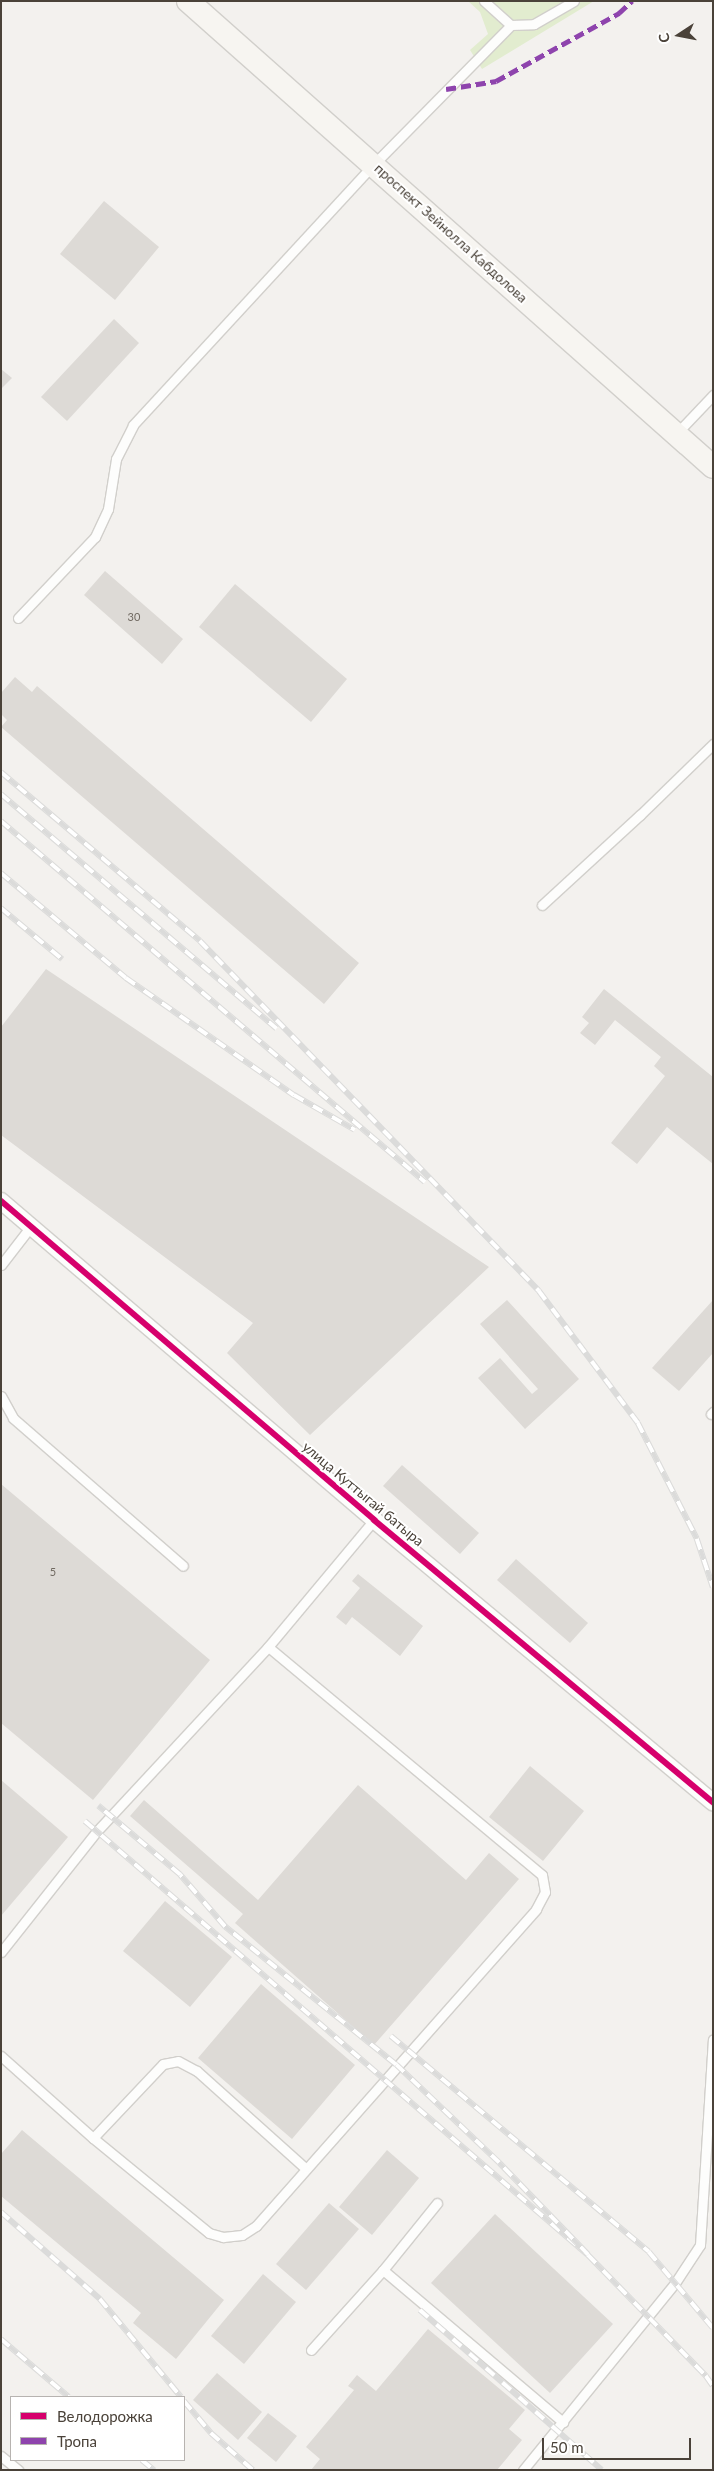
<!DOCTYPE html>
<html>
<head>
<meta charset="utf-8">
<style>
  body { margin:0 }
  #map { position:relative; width:714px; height:2471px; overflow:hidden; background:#f3f1ee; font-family:Lato,sans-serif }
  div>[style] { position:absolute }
  .green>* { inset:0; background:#e2eccf }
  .building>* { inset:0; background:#dddad6 }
  .roads { filter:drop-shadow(1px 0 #d1cfcb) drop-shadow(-1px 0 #d1cfcb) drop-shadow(0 1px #d1cfcb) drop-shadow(0 -1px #d1cfcb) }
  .lane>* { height:9px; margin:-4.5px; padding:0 4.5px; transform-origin:4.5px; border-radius:4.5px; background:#fdfdfc }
  .street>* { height:16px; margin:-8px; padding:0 8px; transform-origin:8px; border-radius:8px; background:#fdfdfc }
  .secondary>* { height:22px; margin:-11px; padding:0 11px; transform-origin:11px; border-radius:11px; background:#f7f5f1 }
  .rail>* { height:5.5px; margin-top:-2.75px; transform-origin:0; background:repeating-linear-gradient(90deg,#fff 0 11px,#dbdbda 0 22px); box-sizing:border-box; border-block:1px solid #dbdbda }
  .quiet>* { height:5px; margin-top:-2.5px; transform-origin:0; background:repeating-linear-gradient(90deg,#8e44ad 0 10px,transparent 0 15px) }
  .cycleway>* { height:6px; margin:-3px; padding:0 3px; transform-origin:3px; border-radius:3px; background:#d6006c }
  span { translate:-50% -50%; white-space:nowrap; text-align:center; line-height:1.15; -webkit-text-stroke:4px #fff; paint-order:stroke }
  .number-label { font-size:11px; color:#706961 }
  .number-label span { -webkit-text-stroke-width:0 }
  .street-label { font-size:14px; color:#4a4239 }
  .frame { position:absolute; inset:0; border:2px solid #4a4239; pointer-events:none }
  .legend { position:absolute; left:10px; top:2396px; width:175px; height:65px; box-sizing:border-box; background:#fff; border:1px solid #b7b3b0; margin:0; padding:6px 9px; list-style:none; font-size:15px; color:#4a4239 }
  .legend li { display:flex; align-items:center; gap:10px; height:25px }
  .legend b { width:25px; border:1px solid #b7b3b0 }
  .north { position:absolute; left:654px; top:10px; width:50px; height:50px; -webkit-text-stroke:4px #fff; paint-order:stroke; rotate:259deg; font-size:14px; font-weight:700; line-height:20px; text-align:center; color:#4a4239 }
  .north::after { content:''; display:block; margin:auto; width:18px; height:22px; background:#4a4239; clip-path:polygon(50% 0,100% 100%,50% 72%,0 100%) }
  .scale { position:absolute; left:542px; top:2438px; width:149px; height:22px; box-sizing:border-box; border:2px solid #4a4239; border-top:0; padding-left:6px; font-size:15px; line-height:18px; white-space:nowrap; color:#4a4239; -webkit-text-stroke:4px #fff; paint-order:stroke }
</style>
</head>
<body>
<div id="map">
  <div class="green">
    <i style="clip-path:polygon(468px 1px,594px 1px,482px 69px,470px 50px,488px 34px,480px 12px)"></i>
  </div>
  <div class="building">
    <i style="clip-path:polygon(104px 201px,159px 247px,115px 300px,60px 254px)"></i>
    <i style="clip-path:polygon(114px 319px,139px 343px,67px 421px,41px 397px)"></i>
    <i style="clip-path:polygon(1px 369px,12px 378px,1px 389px)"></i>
    <i style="clip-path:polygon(105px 571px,183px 639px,162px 664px,84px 595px)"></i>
    <i style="clip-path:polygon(235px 584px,347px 679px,311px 722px,199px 627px)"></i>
    <i style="clip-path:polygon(15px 677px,32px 692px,37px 686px,359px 963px,324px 1004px,1px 727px,7px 720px,1px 714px,1px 693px)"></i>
    <i style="clip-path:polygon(46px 969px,489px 1267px,310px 1435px,227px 1353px,253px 1323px,1px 1135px,1px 1027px)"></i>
    <i style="clip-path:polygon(604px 989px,713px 1077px,713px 1164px,667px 1127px,637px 1164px,611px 1143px,665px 1076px,654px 1066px,661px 1057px,615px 1020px,595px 1045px,580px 1033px,589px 1023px,582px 1017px)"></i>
    <i style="clip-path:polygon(507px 1300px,579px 1379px,525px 1429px,478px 1378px,500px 1358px,532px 1394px,538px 1389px,480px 1324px)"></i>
    <i style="clip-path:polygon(713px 1300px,713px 1353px,679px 1391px,652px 1368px)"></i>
    <i style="clip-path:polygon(402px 1465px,479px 1533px,460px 1554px,383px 1486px)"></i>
    <i style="clip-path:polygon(1px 1484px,210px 1660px,93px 1800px,1px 1723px)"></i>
    <i style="clip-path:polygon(516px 1559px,588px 1623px,570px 1643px,497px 1580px)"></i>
    <i style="clip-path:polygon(358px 1574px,423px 1626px,400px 1656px,352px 1617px,346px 1625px,336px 1617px,360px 1588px,352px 1581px)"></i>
    <i style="clip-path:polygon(530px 1766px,584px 1811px,543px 1861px,489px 1817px)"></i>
    <i style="clip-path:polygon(1px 1780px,68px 1837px,1px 1916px)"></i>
    <i style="clip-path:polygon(358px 1785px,466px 1880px,489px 1853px,519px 1879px,374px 2045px,235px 1923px,243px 1914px,130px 1816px,144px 1800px,258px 1900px)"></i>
    <i style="clip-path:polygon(165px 1901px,232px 1957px,190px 2007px,123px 1951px)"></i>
    <i style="clip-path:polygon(261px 1984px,355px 2065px,292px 2139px,198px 2058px)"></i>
    <i style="clip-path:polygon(22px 2130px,224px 2300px,176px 2359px,133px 2323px,141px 2313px,1px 2196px,1px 2154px)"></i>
    <i style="clip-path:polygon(387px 2150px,419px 2178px,372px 2235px,339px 2207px)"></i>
    <i style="clip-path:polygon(329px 2203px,359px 2229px,306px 2290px,276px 2264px)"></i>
    <i style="clip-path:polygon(495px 2214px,613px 2324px,550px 2393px,431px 2283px)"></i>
    <i style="clip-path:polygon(263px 2274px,296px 2302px,244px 2364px,211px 2336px)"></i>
    <i style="clip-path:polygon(428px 2329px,525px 2410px,509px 2429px,522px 2440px,497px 2470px,311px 2470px,320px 2459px,306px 2447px,354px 2390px,348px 2386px,357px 2375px,376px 2391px)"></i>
    <i style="clip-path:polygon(217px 2373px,262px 2412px,238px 2440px,193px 2400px)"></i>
    <i style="clip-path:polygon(268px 2413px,297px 2436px,276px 2462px,247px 2438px)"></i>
  </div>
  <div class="roads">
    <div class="lane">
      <i style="left:484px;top:1px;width:36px;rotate:42deg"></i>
      <i style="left:511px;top:25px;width:23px;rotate:-2deg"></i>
      <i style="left:534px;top:24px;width:46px;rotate:-29.9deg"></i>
      <i style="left:676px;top:434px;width:54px;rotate:-46.5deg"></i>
      <i style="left:18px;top:618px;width:112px;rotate:-46.5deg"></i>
      <i style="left:95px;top:537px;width:31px;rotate:-65deg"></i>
      <i style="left:108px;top:509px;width:51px;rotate:-80.9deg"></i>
      <i style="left:116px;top:459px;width:38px;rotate:-63deg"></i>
      <i style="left:133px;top:425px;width:355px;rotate:-47.3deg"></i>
      <i style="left:374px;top:164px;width:195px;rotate:-45.4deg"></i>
      <i style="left:542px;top:905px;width:133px;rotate:-42.6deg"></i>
      <i style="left:640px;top:815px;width:102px;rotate:-44.2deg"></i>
      <i style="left:1px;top:1265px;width:49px;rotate:-52.4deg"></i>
      <i style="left:1px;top:1396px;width:25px;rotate:61deg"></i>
      <i style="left:13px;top:1418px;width:225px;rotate:41deg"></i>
      <i style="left:711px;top:1414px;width:3px;rotate:-45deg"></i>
      <i style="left:1px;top:1952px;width:154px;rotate:-51.6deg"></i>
      <i style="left:97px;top:1831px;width:251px;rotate:-47.1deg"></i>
      <i style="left:268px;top:1647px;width:165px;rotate:-50.2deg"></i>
      <i style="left:1px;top:2056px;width:123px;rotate:41.7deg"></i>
      <i style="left:93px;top:2138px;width:150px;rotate:39.3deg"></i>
      <i style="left:209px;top:2233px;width:15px;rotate:16deg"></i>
      <i style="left:223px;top:2237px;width:19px;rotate:-6deg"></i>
      <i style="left:242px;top:2235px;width:17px;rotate:-33deg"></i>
      <i style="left:256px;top:2226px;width:423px;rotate:-48.5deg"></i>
      <i style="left:536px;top:1909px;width:19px;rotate:-62deg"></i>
      <i style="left:545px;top:1892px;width:17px;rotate:-100deg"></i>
      <i style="left:542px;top:1875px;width:356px;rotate:-140.2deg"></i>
      <i style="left:93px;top:2138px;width:102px;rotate:-46.6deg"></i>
      <i style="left:163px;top:2064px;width:15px;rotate:-11deg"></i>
      <i style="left:178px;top:2061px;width:21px;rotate:28deg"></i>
      <i style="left:197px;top:2071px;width:145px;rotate:41.9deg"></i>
      <i style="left:383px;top:2270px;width:236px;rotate:40.2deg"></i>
      <i style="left:311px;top:2350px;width:108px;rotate:-48deg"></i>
      <i style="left:383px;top:2270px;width:86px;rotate:-51.1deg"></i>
      <i style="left:1px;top:2456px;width:22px;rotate:39deg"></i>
      <i style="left:523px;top:2470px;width:241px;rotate:-50.9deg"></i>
      <i style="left:675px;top:2283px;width:45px;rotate:-56.7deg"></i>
      <i style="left:700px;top:2245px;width:206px;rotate:-86.4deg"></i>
    </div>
    <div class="street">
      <i style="left:1px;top:1201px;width:491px;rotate:40.5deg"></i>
      <i style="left:374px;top:1520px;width:441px;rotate:39.8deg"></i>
    </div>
    <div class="secondary">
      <i style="left:188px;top:1px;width:702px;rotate:41.59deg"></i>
    </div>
  </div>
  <div class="rail">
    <i style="left:1px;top:772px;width:261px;rotate:40.3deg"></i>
    <i style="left:200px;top:941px;width:487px;rotate:45.9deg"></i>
    <i style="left:539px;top:1291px;width:165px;rotate:53.1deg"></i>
    <i style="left:638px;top:1423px;width:130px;rotate:63deg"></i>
    <i style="left:697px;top:1539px;width:51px;rotate:71.6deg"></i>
    <i style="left:1px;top:794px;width:362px;rotate:40.4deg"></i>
    <i style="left:1px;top:821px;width:557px;rotate:40.41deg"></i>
    <i style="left:1px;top:873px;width:163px;rotate:40deg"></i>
    <i style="left:126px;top:978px;width:205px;rotate:34.9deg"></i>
    <i style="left:294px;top:1095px;width:70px;rotate:29.8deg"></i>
    <i style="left:1px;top:908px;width:80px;rotate:39.9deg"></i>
    <i style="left:85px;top:1821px;width:664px;rotate:40.79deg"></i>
    <i style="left:588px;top:2255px;width:128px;rotate:-134.1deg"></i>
    <i style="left:499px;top:2163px;width:142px;rotate:-136.4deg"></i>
    <i style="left:396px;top:2065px;width:220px;rotate:-141.1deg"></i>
    <i style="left:225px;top:1927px;width:69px;rotate:-130.9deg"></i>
    <i style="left:180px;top:1875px;width:107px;rotate:-139.9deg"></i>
    <i style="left:391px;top:2036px;width:336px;rotate:39.9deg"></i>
    <i style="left:649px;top:2252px;width:99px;rotate:49.9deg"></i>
    <i style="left:1px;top:2212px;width:132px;rotate:41.3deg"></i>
    <i style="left:100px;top:2299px;width:127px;rotate:50.4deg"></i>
    <i style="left:588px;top:2255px;width:169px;rotate:45.7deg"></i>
    <i style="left:706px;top:2376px;width:12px;rotate:55deg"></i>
    <i style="left:420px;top:2310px;width:242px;rotate:41.3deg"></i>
    <i style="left:1px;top:2339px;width:89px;rotate:40.5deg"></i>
    <i style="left:184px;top:2401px;width:42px;rotate:49.8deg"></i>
    <i style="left:211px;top:2433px;width:56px;rotate:41.4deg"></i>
    <i style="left:142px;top:2460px;width:16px;rotate:40deg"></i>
  </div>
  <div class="quiet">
    <i style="left:446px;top:89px;width:51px;rotate:-9.1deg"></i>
    <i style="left:496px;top:81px;width:141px;rotate:-28.9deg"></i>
    <i style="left:619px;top:13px;width:18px;rotate:-43deg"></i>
  </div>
  <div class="cycleway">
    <i style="left:1px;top:1201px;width:491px;rotate:40.5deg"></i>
    <i style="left:374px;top:1520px;width:441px;rotate:39.8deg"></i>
  </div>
  <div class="number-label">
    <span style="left:134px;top:617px">30</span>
    <span style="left:53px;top:1572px">5</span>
  </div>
  <div class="street-label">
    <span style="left:451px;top:233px;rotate:42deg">проспект Зейнолла Кабдолова</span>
    <span style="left:363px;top:1494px;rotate:40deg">улица Куттыгай батыра</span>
  </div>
  <div class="frame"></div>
  <ul class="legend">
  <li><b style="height:6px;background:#d6006c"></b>Велодорожка</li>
  <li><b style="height:6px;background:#8e44ad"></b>Тропа</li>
  </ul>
  <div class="north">С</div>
  <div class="scale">50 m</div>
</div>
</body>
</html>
